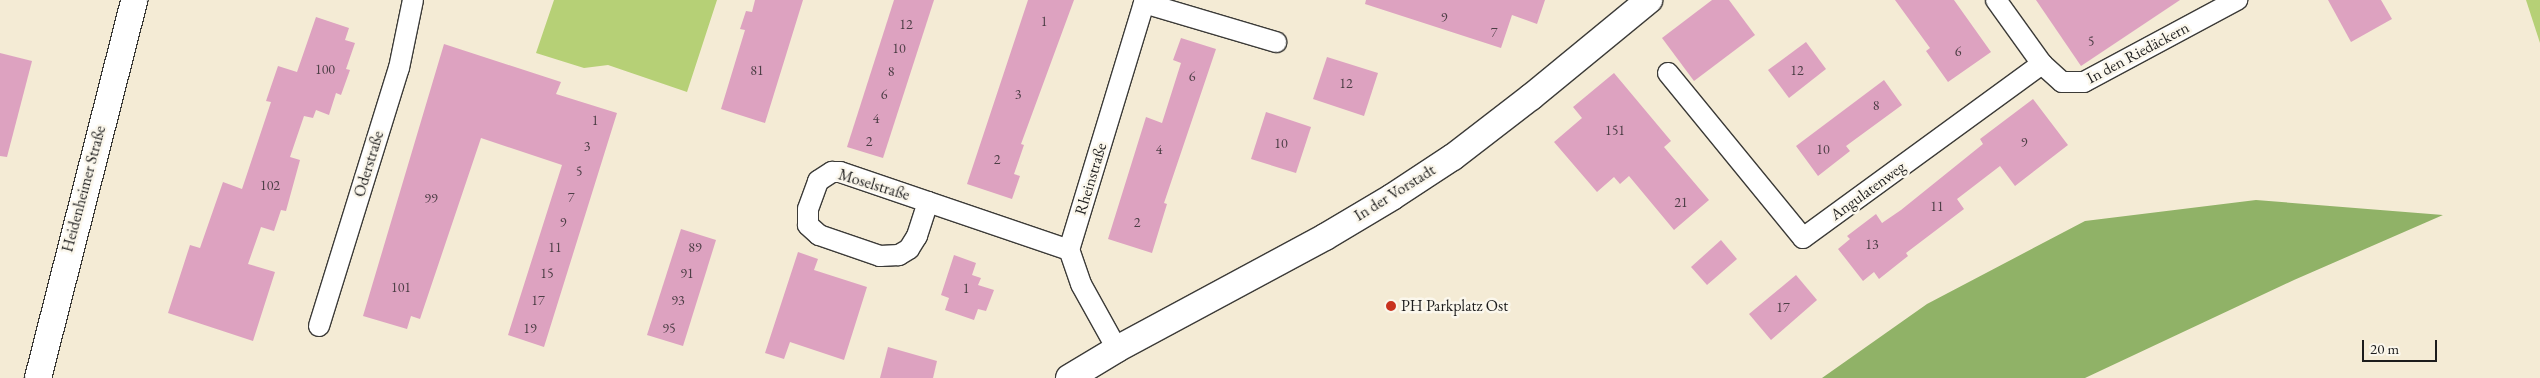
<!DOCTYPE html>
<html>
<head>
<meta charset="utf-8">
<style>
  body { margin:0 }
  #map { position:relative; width:2540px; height:378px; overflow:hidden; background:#f4ebd5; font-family:"EB Garamond",serif }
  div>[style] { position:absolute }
  .green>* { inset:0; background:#b6d076 }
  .forest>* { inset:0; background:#90b267 }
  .building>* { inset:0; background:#dda2c0 }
  .roads { filter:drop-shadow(1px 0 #3c3b38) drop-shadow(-1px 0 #3c3b38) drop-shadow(0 1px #3c3b38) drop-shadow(0 -1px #3c3b38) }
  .minor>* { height:20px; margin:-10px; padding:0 10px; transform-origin:10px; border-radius:10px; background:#fff }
  .tertiary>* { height:26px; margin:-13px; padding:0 13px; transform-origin:13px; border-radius:13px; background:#fff }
  .dots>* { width:14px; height:14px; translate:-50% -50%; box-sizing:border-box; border:2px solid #fbf7ec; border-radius:50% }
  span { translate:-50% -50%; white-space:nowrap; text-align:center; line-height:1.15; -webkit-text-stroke:5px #fbf7ec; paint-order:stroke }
  .number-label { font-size:14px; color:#4c3e45 }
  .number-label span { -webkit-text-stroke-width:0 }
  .street-label { font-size:16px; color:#1c1c1c }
  .poi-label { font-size:16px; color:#1c1c1c }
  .left { translate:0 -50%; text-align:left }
  .scale { position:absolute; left:2362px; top:340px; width:75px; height:22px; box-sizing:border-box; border:2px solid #1c1c1c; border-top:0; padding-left:6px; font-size:15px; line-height:18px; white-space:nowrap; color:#1c1c1c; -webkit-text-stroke:4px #fbf7ec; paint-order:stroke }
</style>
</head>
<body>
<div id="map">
  <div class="green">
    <i style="clip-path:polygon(554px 0,717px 0,687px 92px,608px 65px,584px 68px,536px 53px)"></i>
    <i style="clip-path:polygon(2526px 0,2540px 0,2540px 43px)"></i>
  </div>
  <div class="forest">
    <i style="clip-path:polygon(2256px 200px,2443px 215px,2294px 280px,2085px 378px,1822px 378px,1927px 304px,2085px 221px)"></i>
  </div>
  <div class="building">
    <i style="clip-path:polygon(755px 0,803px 0,765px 123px,721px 109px,745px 30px,740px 29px,746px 11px,752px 12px)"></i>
    <i style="clip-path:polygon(894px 0,934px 0,883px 158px,847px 147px)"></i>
    <i style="clip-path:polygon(1028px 0,1074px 0,1021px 144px,1024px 145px,1014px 174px,1020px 176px,1012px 199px,967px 184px)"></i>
    <i style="clip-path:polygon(1366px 0,1545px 0,1537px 24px,1512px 15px,1501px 48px,1365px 4px)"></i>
    <i style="clip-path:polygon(1712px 0,1729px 0,1755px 35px,1694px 81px,1662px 38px)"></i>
    <i style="clip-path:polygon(1895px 0,1954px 0,1991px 52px,1948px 82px,1926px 51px,1930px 48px)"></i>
    <i style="clip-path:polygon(2036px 0,2180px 0,2081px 66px)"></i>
    <i style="clip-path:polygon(2328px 0,2381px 0,2392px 19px,2351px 42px)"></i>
    <i style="clip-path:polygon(316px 17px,349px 28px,345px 40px,355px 43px,346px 69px,350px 70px,341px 95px,336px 93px,329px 115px,316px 110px,313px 118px,304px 116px,290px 157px,300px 160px,286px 211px,281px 210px,274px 231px,261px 227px,248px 264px,275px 272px,253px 341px,168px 313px,190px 245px,200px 248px,223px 182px,242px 189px,271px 102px,266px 101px,278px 66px,297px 72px)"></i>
    <i style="clip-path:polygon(1181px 38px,1216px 49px,1164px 203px,1167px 204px,1152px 253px,1108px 239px,1146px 117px,1162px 123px,1181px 63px,1173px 60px)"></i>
    <i style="clip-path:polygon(1806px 42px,1826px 69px,1789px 98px,1768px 70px)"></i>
    <i style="clip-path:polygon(444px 44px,561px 82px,556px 94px,617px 113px,544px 347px,508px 335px,562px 165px,481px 138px,420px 319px,411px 316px,407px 329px,363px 316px)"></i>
    <i style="clip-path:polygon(0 53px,32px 61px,7px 157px,0 156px)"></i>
    <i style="clip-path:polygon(1327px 57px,1378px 73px,1364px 116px,1313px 99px)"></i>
    <i style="clip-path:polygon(1614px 73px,1671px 141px,1664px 147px,1709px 200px,1674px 230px,1629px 176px,1620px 184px,1614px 177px,1597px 192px,1554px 142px,1582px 118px,1573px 107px)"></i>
    <i style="clip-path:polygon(1884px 80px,1902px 105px,1846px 146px,1850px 151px,1818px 176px,1796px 146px)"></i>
    <i style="clip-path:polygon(2033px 99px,2068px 145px,2015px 186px,2000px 166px,1957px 199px,1964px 209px,1906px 253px,1908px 256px,1879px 279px,1874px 272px,1863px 281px,1838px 249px,1850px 239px,1847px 236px,1876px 214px,1882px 223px,1901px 210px,1983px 144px,1980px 139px)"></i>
    <i style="clip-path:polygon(1266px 112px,1311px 127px,1296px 173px,1251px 159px)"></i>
    <i style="clip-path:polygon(681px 229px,716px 240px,683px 346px,647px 335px)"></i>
    <i style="clip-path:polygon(1721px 240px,1737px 259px,1707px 285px,1691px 267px)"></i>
    <i style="clip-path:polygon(798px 252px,818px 259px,814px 270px,867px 287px,844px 360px,790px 342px,784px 359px,765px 353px)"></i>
    <i style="clip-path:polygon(954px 255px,976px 263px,972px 275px,981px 278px,978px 285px,994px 290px,986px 311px,978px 309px,974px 320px,945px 310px,949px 298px,941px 295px)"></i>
    <i style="clip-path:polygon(1796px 275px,1817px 300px,1771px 340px,1749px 314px)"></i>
    <i style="clip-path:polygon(888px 347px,937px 361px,933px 378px,880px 378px)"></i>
  </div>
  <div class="roads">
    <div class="minor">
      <i style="left:1144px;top:3px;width:138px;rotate:16.5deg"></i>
      <i style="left:2042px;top:64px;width:27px;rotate:42deg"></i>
      <i style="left:2062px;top:82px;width:22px"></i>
      <i style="left:2084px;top:82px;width:174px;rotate:-28.2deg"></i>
      <i style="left:1668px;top:73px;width:213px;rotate:50.7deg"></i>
      <i style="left:1803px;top:238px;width:296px;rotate:-36.1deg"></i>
      <i style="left:2042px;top:64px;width:79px;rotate:-125.7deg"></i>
      <i style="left:928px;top:202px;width:36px;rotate:108deg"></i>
      <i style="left:917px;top:236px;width:15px;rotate:122deg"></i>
      <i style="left:909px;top:249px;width:12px;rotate:149deg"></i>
      <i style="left:899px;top:255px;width:19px;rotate:177deg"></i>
      <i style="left:880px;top:256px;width:65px;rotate:-161deg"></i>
      <i style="left:819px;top:235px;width:15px;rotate:-138deg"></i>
      <i style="left:808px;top:225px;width:16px;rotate:-90deg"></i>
      <i style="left:808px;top:209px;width:30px;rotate:-70deg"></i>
      <i style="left:818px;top:181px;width:17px;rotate:-33deg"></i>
      <i style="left:832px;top:172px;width:8px"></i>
      <i style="left:840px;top:172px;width:93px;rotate:18.8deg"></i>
      <i style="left:928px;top:202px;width:149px;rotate:18.8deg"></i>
      <i style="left:319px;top:326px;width:270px;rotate:-72.8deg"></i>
      <i style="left:399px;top:68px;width:69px;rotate:-78.4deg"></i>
      <i style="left:1117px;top:349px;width:74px;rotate:-119deg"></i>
      <i style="left:1081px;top:284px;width:36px;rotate:-109deg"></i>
      <i style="left:1069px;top:250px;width:261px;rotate:-73.1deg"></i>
    </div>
    <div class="tertiary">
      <i style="left:38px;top:378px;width:390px;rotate:-75.7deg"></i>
      <i style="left:1069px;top:378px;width:56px;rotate:-31.1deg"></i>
      <i style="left:1117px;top:349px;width:236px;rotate:-28.3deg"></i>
      <i style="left:1325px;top:237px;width:78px;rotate:-30.8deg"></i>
      <i style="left:1392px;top:197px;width:73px;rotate:-33.3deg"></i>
      <i style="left:1453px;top:157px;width:98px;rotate:-37.6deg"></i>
      <i style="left:1531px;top:97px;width:153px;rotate:-39.4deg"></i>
    </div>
  </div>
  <div class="dots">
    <i style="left:1391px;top:306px;background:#c8321e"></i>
  </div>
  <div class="number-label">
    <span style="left:1444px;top:17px">9</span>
    <span style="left:1044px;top:21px">1</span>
    <span style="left:906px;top:24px">12</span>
    <span style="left:1494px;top:32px">7</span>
    <span style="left:2091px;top:41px">5</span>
    <span style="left:899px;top:48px">10</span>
    <span style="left:1958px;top:51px">6</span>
    <span style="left:325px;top:69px">100</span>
    <span style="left:757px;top:70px">81</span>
    <span style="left:1797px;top:70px">12</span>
    <span style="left:891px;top:71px">8</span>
    <span style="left:1192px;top:76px">6</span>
    <span style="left:1346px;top:83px">12</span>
    <span style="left:884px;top:94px">6</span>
    <span style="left:1018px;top:94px">3</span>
    <span style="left:1876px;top:105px">8</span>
    <span style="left:876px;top:118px">4</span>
    <span style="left:595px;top:120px">1</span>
    <span style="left:1615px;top:130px">151</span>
    <span style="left:869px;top:141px">2</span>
    <span style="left:2024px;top:142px">9</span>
    <span style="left:1281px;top:143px">10</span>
    <span style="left:587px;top:146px">3</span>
    <span style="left:1159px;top:149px">4</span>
    <span style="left:1823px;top:149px">10</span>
    <span style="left:997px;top:159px">2</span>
    <span style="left:579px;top:171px">5</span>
    <span style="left:270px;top:185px">102</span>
    <span style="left:571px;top:197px">7</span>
    <span style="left:431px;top:198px">99</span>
    <span style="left:1681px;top:202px">21</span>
    <span style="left:1937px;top:206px">11</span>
    <span style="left:563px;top:222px">9</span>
    <span style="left:1137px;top:222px">2</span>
    <span style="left:1872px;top:244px">13</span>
    <span style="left:555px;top:247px">11</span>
    <span style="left:695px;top:247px">89</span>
    <span style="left:547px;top:273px">15</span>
    <span style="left:687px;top:273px">91</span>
    <span style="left:401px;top:287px">101</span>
    <span style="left:966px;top:288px">1</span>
    <span style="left:538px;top:300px">17</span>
    <span style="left:678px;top:300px">93</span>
    <span style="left:1783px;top:307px">17</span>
    <span style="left:530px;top:328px">19</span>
    <span style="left:669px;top:328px">95</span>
  </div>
  <div class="street-label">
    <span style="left:2138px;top:53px;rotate:-28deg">In den Riedäckern</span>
    <span style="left:369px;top:164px;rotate:-73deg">Oderstraße</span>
    <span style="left:1091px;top:179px;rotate:-73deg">Rheinstraße</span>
    <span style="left:874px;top:185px;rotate:17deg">Moselstraße</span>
    <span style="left:84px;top:189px;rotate:-75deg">Heidenheimer Straße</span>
    <span style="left:1868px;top:191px;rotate:-36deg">Angulatenweg</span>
    <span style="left:1395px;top:193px;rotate:-32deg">In der Vorstadt</span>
  </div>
  <div class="poi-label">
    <span class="left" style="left:1401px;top:306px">PH Parkplatz Ost</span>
  </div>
  <div class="scale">20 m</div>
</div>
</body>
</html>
